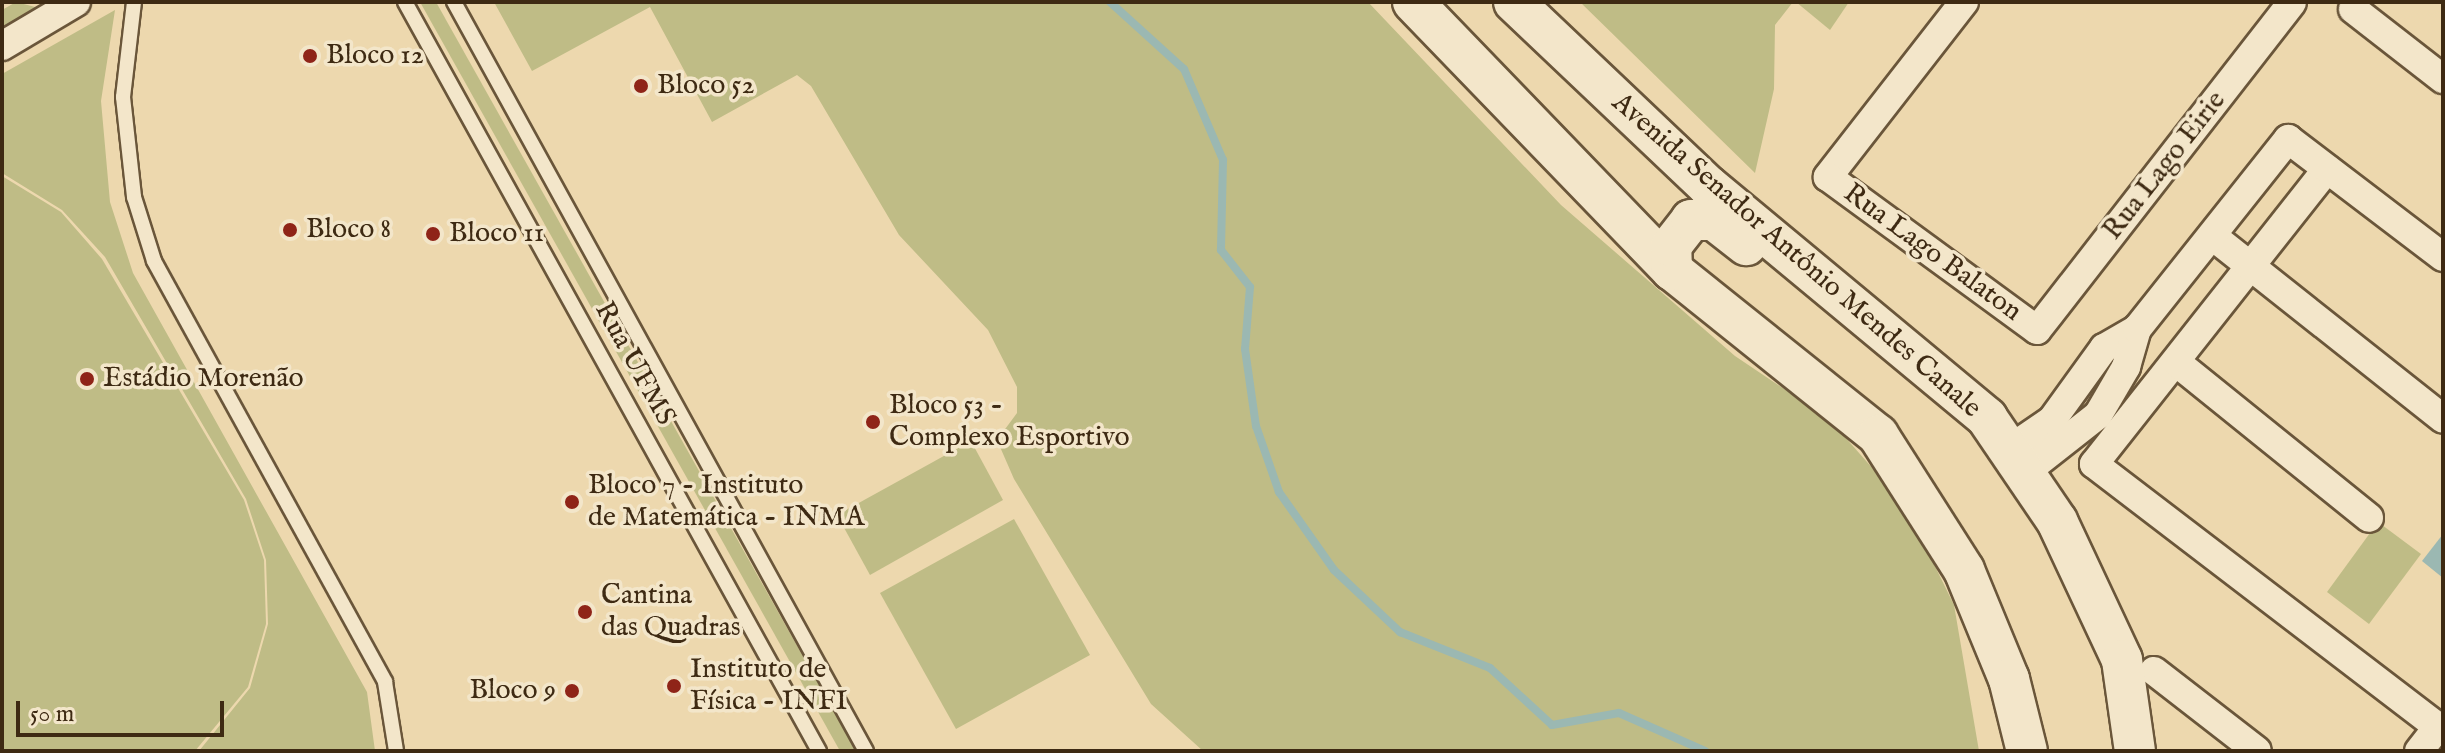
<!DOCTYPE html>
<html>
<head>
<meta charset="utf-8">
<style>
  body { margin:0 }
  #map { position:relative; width:2445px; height:753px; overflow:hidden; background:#edd8ae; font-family:"IM FELL English",serif }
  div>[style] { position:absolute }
  .green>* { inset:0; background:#bfbc86 }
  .water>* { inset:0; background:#9bb8b2 }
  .stream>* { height:8px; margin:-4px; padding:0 4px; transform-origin:4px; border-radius:4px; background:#9bb8b2 }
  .roads { filter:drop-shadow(2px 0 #6a563a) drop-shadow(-2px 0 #6a563a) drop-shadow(0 2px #6a563a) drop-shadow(0 -2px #6a563a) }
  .service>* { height:14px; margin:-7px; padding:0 7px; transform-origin:7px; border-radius:7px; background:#f3e6ca }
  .minor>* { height:28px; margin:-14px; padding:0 14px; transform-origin:14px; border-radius:14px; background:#f3e6ca }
  .secondary>* { height:40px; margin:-20px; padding:0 20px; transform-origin:20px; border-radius:20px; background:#f3e6ca }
  .dots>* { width:22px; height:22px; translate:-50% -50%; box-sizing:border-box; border:4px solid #f3e6ca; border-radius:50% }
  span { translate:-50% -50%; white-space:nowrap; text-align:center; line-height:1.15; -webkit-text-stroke:7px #f3e6ca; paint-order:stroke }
  .poi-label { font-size:28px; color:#3e2a13 }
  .left { translate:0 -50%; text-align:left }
  .right { translate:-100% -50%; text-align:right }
  .street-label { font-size:28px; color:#3e2a13 }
  .frame { position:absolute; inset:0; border:4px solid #3e2a13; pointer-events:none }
  .scale { position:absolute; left:16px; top:701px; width:208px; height:36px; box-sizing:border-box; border:4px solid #3e2a13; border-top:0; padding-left:10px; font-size:24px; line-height:28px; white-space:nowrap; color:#3e2a13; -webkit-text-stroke:6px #f3e6ca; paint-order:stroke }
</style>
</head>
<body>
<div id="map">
  <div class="green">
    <i style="clip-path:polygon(16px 2px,39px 8px,2px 29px,2px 10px)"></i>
    <i style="clip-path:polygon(420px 2px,436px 2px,856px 751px,840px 751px)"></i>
    <i style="clip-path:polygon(494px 2px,1368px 2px,1561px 205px,1735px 356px,1829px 419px,1905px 505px,1954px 605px,1979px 751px,1203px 751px,1151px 704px,1014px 479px,997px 440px,1017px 413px,1017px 387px,988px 330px,899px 235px,811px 86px,797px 75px,712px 122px,650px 7px,532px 71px)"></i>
    <i style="clip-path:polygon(1580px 2px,1793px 2px,1775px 25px,1774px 89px,1755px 173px)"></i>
    <i style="clip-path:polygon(1796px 2px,1849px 2px,1830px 30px)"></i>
    <i style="clip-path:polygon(115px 10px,101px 101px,110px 202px,133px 273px,367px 692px,375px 751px,199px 751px,250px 688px,268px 624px,266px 560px,246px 499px,105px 257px,62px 210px,2px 173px,2px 74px)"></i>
    <i style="clip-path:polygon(2px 176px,61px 212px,102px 259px,244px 500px,264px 560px,266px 624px,248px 687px,195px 751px,2px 751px)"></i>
    <i style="clip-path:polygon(971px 441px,1003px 500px,870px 575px,837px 515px)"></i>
    <i style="clip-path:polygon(1014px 519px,1090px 655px,956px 729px,880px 593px)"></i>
    <i style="clip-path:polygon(2378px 522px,2421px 554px,2369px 624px,2327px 592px)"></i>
  </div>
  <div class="water">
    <i style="clip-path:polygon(2443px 534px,2443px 578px,2422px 561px)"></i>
  </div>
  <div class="stream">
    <i style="left:1110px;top:2px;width:100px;rotate:42.2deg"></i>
    <i style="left:1184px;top:69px;width:99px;rotate:66.8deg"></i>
    <i style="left:1223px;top:160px;width:90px;rotate:91.3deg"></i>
    <i style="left:1221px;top:250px;width:47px;rotate:51.9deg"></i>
    <i style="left:1250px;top:287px;width:62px;rotate:94.6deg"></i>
    <i style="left:1245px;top:349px;width:78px;rotate:81.9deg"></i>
    <i style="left:1256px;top:426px;width:70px;rotate:70.8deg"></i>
    <i style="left:1279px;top:492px;width:95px;rotate:54.8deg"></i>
    <i style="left:1334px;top:570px;width:91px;rotate:43.2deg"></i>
    <i style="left:1400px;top:632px;width:97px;rotate:21.8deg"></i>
    <i style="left:1490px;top:668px;width:84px;rotate:42.6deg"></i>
    <i style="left:1552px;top:725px;width:68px;rotate:-10.2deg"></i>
    <i style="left:1619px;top:713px;width:94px;rotate:23.8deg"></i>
  </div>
  <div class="roads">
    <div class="service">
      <i style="left:134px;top:2px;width:96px;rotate:96.6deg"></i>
      <i style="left:123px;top:97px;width:101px;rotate:83.7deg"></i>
      <i style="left:134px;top:197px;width:67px;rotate:72.6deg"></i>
      <i style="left:154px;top:261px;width:480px;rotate:61.2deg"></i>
      <i style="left:385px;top:682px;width:70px;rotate:80.9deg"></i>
      <i style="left:405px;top:2px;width:856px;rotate:61.07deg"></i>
      <i style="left:454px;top:2px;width:855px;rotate:61.19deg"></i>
    </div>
    <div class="minor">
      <i style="left:1964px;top:2px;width:222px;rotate:127.9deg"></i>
      <i style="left:1828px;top:177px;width:259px;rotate:36.2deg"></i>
      <i style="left:2037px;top:330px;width:415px;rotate:-52.1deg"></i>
      <i style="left:2353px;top:9px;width:114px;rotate:37.9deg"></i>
      <i style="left:2px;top:46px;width:86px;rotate:-30.7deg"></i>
      <i style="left:2327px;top:169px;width:376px;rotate:128.3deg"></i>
      <i style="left:2094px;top:464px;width:439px;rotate:37.4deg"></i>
      <i style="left:2215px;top:238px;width:291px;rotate:38.4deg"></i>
      <i style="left:2176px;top:362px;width:248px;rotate:38.9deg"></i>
      <i style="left:2011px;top:448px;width:50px;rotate:-34.3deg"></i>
      <i style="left:2052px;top:420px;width:89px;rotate:-54.2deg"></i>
      <i style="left:2104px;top:348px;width:38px;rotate:-30deg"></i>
      <i style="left:2028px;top:470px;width:89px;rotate:-38.2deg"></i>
      <i style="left:2098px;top:415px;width:56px;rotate:-59.7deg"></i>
      <i style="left:2126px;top:367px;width:40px;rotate:-74deg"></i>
      <i style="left:2137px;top:329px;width:243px;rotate:-51.5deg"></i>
      <i style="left:2288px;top:139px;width:195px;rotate:37.3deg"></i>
      <i style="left:2154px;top:671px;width:130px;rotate:37.8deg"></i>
      <i style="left:2419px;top:751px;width:31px;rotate:-52deg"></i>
    </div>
    <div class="secondary">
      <i style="left:1413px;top:2px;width:373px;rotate:46deg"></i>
      <i style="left:1672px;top:270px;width:264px;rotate:38.7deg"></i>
      <i style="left:1878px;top:435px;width:160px;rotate:57.5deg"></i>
      <i style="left:1964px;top:570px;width:118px;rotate:67.6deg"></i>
      <i style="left:2009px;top:679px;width:74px;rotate:76deg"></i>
      <i style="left:1514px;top:2px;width:267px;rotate:43.5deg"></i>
      <i style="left:1708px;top:186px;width:363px;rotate:39.7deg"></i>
      <i style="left:1987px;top:418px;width:125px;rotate:55.8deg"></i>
      <i style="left:2057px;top:521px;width:153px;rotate:64.9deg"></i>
      <i style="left:2122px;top:660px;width:92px;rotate:81.9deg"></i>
      <i style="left:1672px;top:270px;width:24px;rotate:-92deg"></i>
      <i style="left:1671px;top:246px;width:33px;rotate:-52deg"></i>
      <i style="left:1691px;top:220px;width:23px"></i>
      <i style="left:1714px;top:220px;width:41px;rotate:38deg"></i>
    </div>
  </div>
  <div class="dots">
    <i style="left:310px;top:56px;background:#8f2418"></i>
    <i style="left:641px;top:86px;background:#8f2418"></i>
    <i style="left:290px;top:230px;background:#8f2418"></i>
    <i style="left:433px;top:234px;background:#8f2418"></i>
    <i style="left:87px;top:379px;background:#8f2418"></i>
    <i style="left:873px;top:422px;background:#8f2418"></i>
    <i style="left:572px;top:502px;background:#8f2418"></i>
    <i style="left:585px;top:612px;background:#8f2418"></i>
    <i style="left:674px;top:686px;background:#8f2418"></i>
    <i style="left:572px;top:691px;background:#8f2418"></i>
  </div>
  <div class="poi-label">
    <span class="left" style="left:326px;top:56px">Bloco 12</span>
    <span class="left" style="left:657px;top:86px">Bloco 52</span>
    <span class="left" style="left:306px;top:230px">Bloco 8</span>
    <span class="left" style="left:449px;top:234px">Bloco 11</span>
    <span class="left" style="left:103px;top:379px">Estádio Morenão</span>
    <span class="left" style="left:889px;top:422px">Bloco 53 -<br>Complexo Esportivo</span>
    <span class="left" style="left:588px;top:502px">Bloco 7 - Instituto<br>de Matemática - INMA</span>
    <span class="left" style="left:601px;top:612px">Cantina<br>das Quadras</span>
    <span class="left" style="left:690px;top:686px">Instituto de<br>Física - INFI</span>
    <span class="right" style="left:556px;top:691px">Bloco 9</span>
  </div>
  <div class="street-label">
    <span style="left:2165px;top:166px;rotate:-52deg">Rua Lago Eirie</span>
    <span style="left:1932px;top:253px;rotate:36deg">Rua Lago Balaton</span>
    <span style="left:1796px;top:256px;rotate:41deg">Avenida Senador Antônio Mendes Canale</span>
    <span style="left:634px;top:364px;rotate:61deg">Rua UFMS</span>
  </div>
  <div class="frame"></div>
  <div class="scale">50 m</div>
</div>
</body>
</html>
